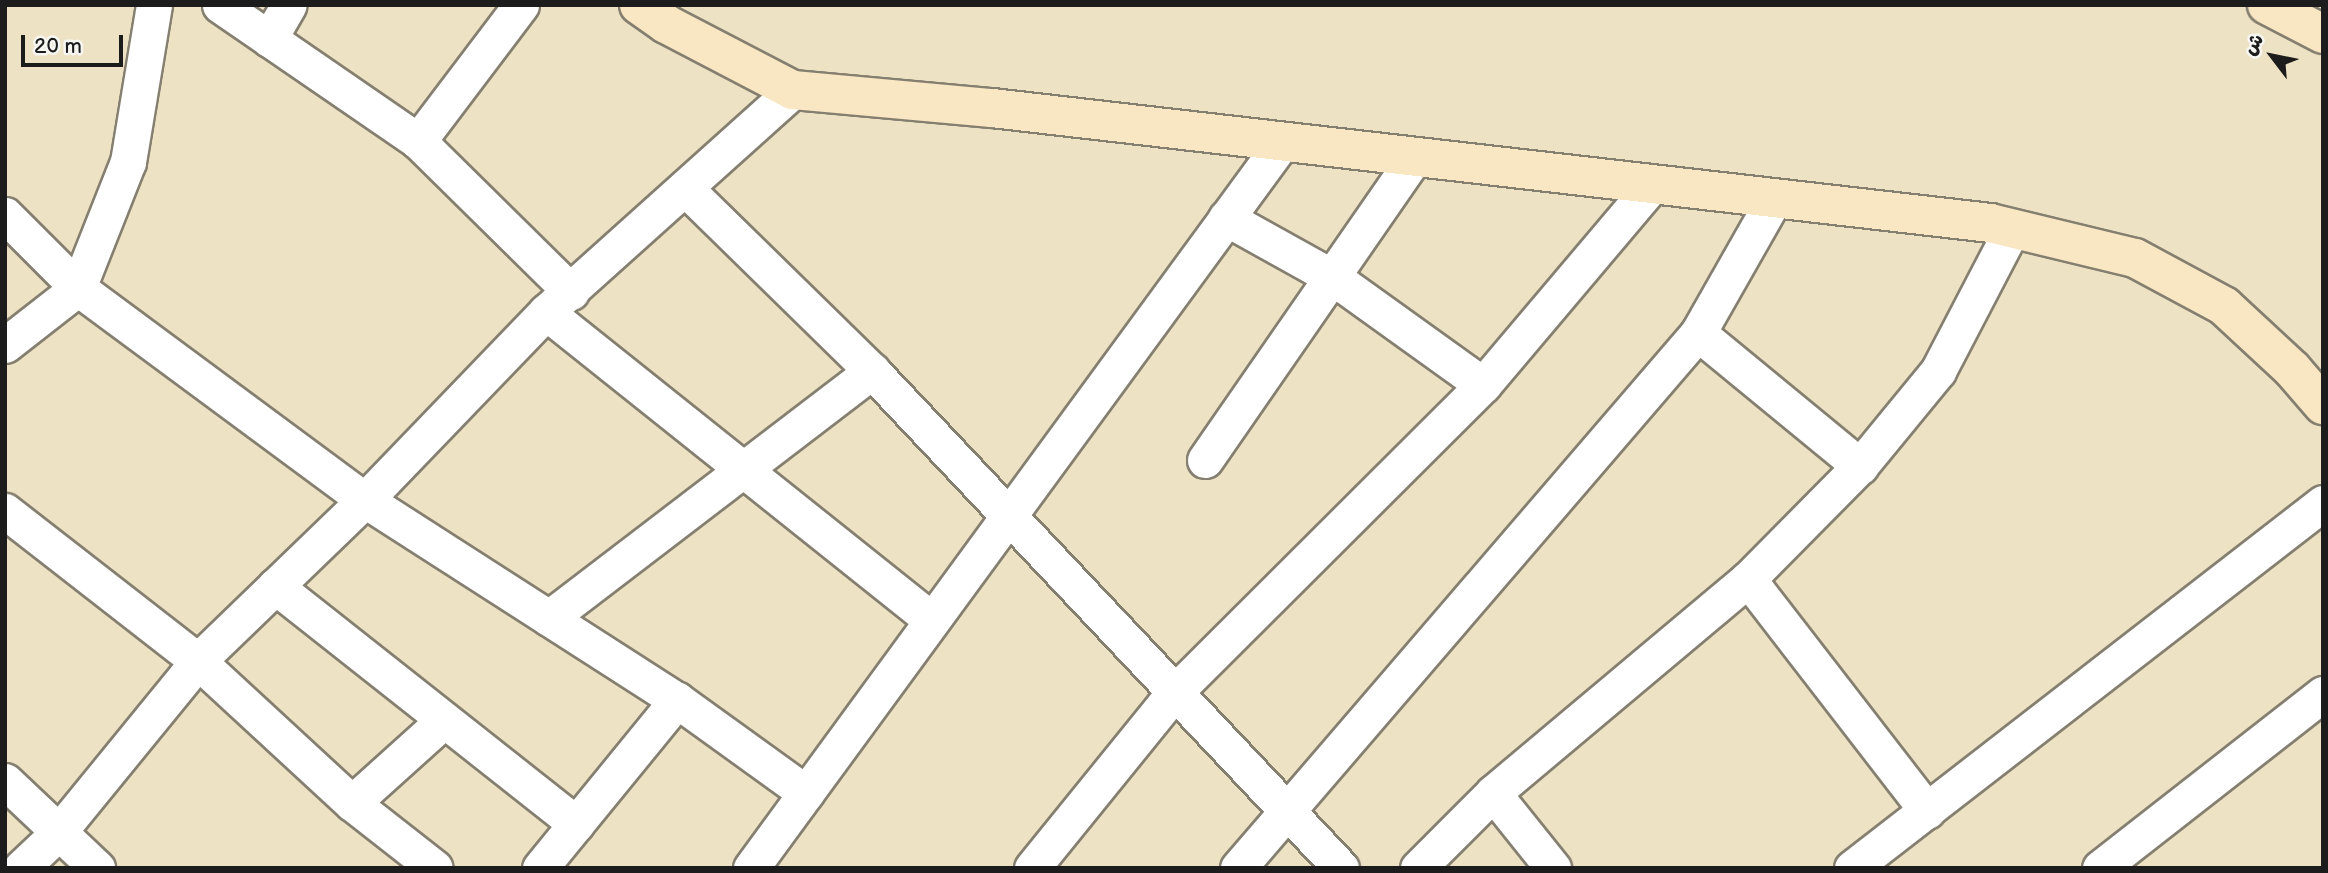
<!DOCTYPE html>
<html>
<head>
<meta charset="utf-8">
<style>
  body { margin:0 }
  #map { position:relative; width:2328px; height:873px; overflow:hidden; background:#eee2c5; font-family:"Balsamiq Sans","Playpen Sans Arabic",sans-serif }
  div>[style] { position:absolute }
  .roads { filter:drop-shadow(2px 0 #857f70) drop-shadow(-2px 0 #857f70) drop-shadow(0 2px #857f70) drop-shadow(0 -2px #857f70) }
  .street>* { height:35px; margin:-17.5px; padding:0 17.5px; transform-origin:17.5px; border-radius:17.5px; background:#fff }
  .secondary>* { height:38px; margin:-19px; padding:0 19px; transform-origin:19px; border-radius:19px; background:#f9e7c3 }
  span { translate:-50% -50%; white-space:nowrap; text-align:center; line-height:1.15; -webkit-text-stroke:6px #f6f6f2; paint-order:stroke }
  .frame { position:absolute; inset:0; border:7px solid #1c1c1c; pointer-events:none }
  .north { position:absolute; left:2237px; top:21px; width:70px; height:70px; -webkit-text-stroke:5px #f6f6f2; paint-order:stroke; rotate:302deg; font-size:19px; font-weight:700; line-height:28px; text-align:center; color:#1c1c1c }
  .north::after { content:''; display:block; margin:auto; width:24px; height:32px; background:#1c1c1c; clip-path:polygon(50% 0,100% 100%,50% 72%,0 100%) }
  .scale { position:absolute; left:21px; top:35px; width:102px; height:32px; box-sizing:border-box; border:4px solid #1c1c1c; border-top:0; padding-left:9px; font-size:21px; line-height:24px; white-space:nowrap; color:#1c1c1c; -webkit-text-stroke:5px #f6f6f2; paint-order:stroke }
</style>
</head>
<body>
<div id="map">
  <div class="roads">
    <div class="street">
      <i style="left:220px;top:5px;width:240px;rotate:34.5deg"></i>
      <i style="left:521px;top:5px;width:171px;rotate:127.1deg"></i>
      <i style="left:418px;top:141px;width:215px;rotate:44.6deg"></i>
      <i style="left:269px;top:39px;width:39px;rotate:-60deg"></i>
      <i style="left:685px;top:188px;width:262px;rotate:44.4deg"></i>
      <i style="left:5px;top:215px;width:103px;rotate:45deg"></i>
      <i style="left:78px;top:288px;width:136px;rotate:-68.4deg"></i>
      <i style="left:128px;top:162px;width:159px;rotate:-80.6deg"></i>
      <i style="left:1226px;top:218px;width:124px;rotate:29.1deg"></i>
      <i style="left:1334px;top:278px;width:183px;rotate:35.7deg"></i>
      <i style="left:546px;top:312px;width:492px;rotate:38.6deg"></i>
      <i style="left:1698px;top:333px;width:210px;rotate:39.4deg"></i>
      <i style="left:5px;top:345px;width:93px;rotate:-38deg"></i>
      <i style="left:78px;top:288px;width:357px;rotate:36.5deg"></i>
      <i style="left:365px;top:500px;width:371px;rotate:32.7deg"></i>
      <i style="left:677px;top:700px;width:159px;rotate:35.8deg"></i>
      <i style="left:1205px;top:460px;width:369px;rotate:-55.3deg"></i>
      <i style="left:5px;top:511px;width:244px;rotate:37.9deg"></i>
      <i style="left:198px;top:661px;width:209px;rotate:42.7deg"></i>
      <i style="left:352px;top:803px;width:105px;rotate:38.1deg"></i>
      <i style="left:1748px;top:579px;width:293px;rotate:52.3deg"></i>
      <i style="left:275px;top:586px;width:384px;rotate:38.3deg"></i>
      <i style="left:549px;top:618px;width:407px;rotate:-37.4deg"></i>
      <i style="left:872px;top:371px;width:683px;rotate:46.66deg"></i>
      <i style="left:5px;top:781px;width:127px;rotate:43.4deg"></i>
      <i style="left:1493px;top:793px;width:96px;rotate:51.3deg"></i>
      <i style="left:352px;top:803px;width:121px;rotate:-42deg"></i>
      <i style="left:21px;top:868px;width:50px;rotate:-43.4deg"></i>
      <i style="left:57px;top:834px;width:223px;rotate:-50.8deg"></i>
      <i style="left:198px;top:661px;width:232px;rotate:-44deg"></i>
      <i style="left:365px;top:500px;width:261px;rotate:-46.1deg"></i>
      <i style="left:546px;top:312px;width:332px;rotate:-41.9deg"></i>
      <i style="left:540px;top:868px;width:217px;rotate:-50.8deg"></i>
      <i style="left:751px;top:868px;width:901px;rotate:-53.8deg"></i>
      <i style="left:1032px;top:868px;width:224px;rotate:-51deg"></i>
      <i style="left:1173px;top:694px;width:438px;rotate:-44.9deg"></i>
      <i style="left:1483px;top:385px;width:263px;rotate:-49.8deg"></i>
      <i style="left:1238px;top:868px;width:706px;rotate:-49.31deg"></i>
      <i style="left:1698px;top:333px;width:154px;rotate:-60.4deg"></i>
      <i style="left:1418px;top:868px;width:106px;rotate:-45deg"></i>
      <i style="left:1493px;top:793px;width:333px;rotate:-40deg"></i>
      <i style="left:1748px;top:579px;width:159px;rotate:-45.3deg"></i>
      <i style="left:1860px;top:466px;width:123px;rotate:-50.6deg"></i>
      <i style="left:1938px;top:371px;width:160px;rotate:-62.5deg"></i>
      <i style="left:1852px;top:868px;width:596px;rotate:-37.77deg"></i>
      <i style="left:2100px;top:868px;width:283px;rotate:-38deg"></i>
    </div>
    <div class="secondary">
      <i style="left:639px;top:5px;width:33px;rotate:35deg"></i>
      <i style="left:666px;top:24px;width:143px;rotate:27.5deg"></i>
      <i style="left:793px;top:90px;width:200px;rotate:5.2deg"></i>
      <i style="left:992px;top:108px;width:1005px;rotate:6.57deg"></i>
      <i style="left:1990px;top:223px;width:149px;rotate:13.6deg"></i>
      <i style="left:2135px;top:258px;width:101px;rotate:28.3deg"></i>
      <i style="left:2224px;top:306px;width:93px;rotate:42.8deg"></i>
      <i style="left:2292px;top:369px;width:48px;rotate:49.3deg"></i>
      <i style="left:2267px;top:5px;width:63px;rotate:27.4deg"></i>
    </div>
  </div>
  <div class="frame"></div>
  <div class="north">ش</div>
  <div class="scale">20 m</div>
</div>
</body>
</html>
